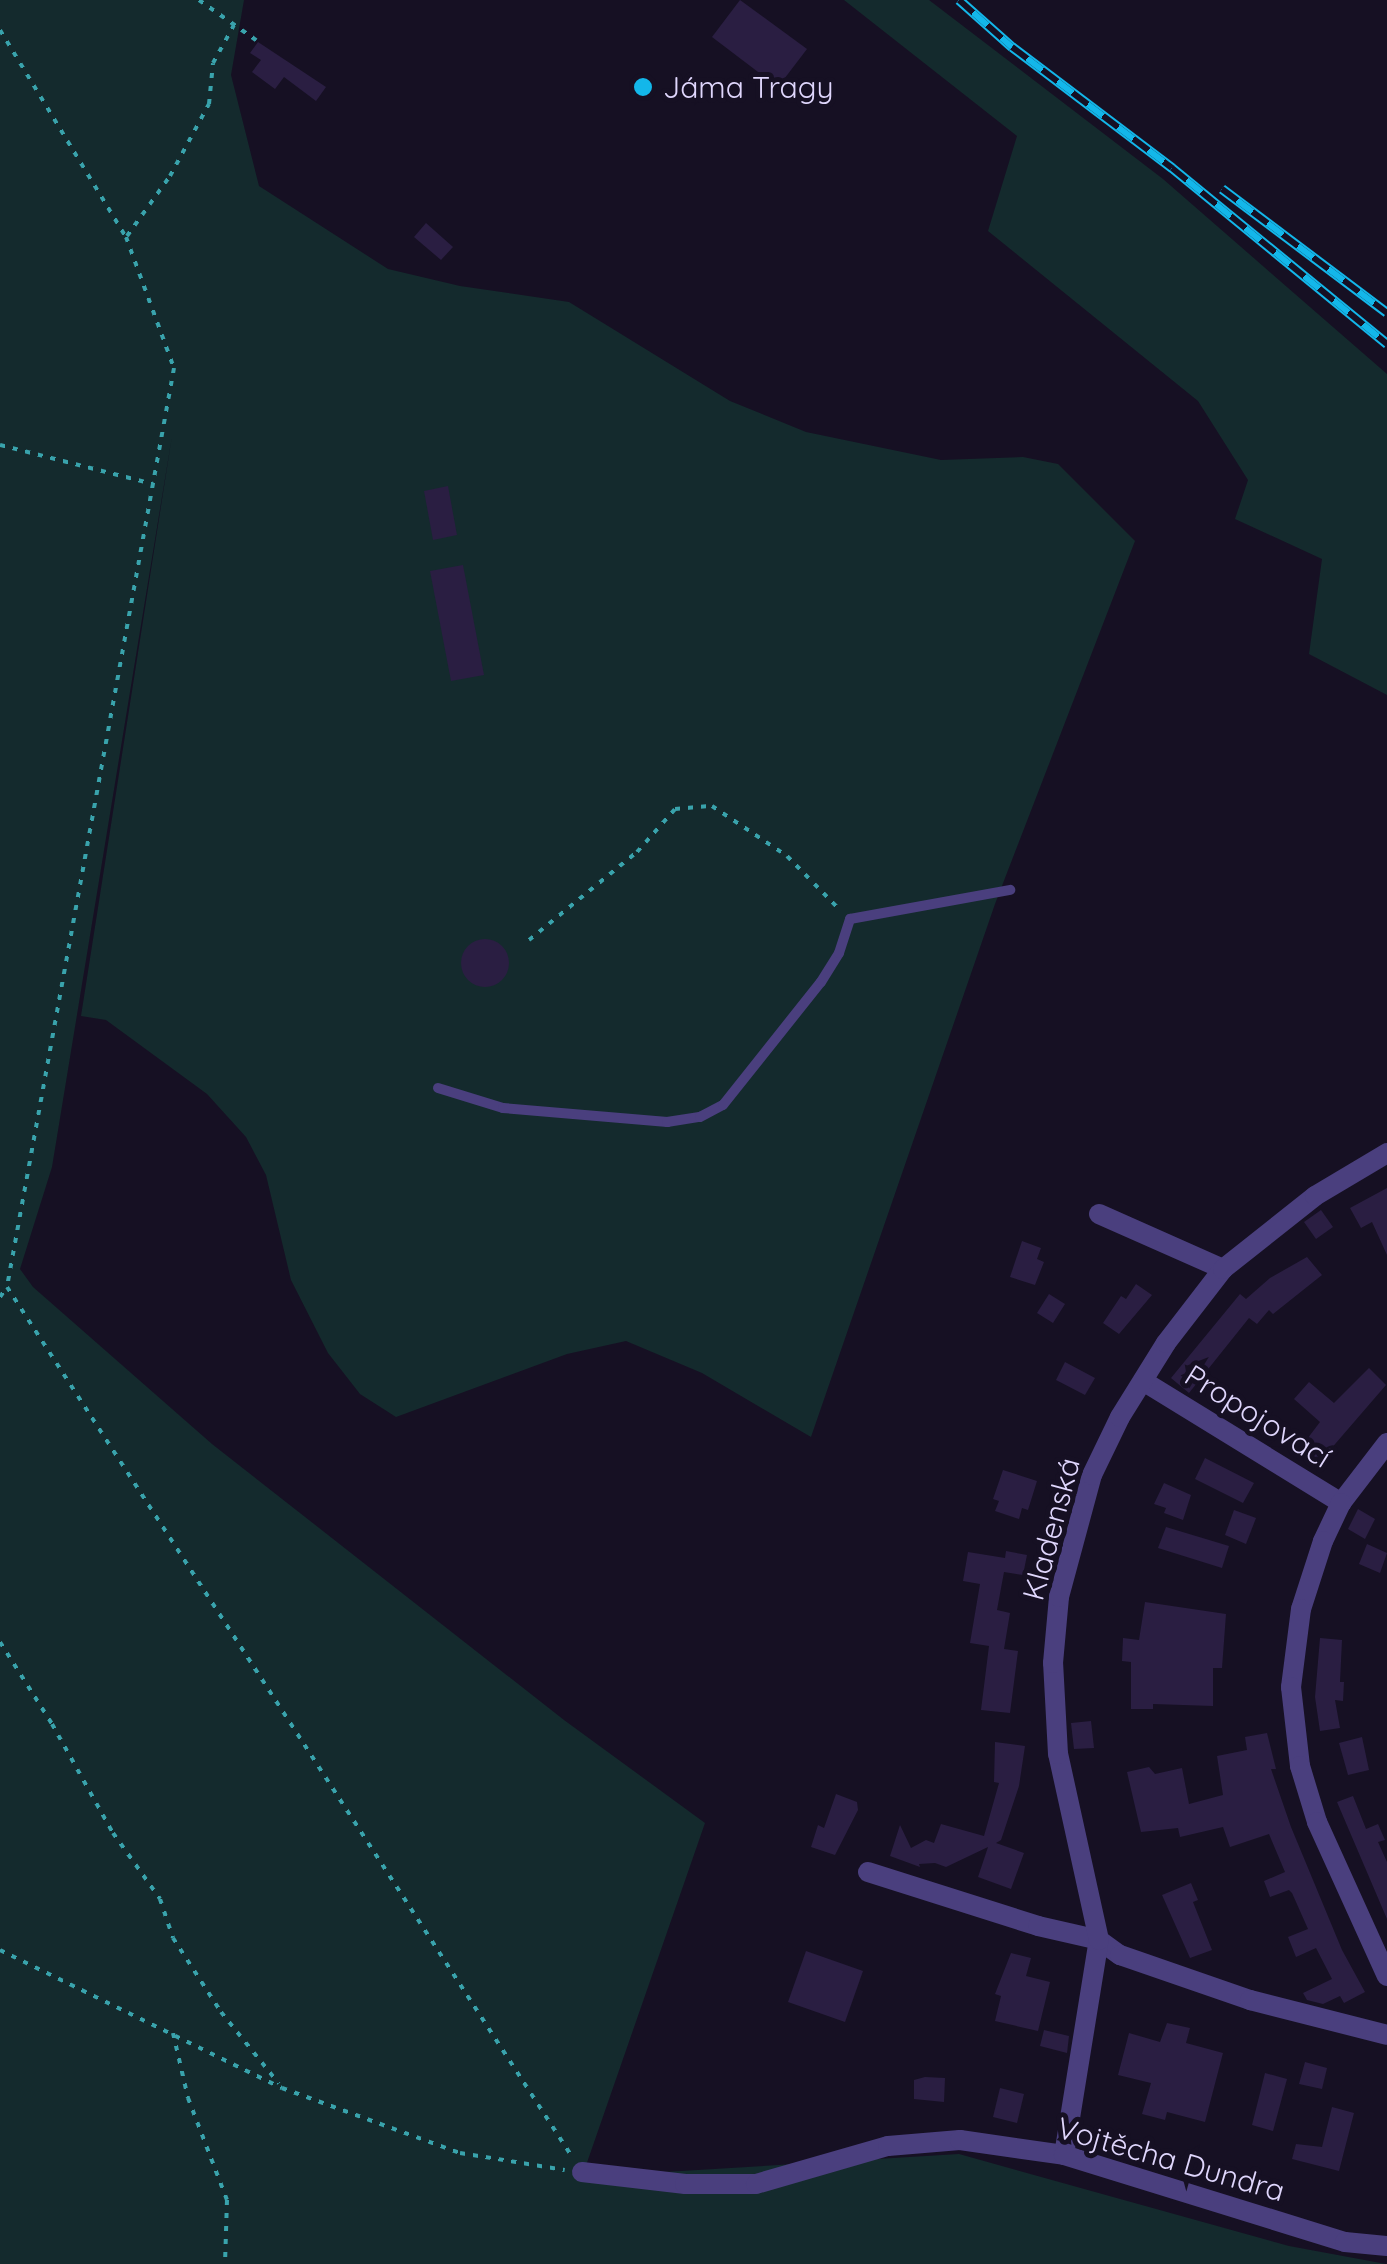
<!DOCTYPE html>
<html>
<head>
<meta charset="utf-8">
<style>
  body { margin:0 }
  #map { position:relative; width:1387px; height:2264px; overflow:hidden; background:#161023; font-family:Quicksand,sans-serif }
  div>[style] { position:absolute }
  .green>* { inset:0; background:#142a2d }
  .building>* { inset:0; background:#2a1e42 }
  .round { border-radius:50% }
  .path>* { height:4px; margin-top:-2px; transform-origin:0; background:repeating-linear-gradient(90deg,#39a3ac 0 5px,transparent 0 13px) }
  .lane>* { height:10px; margin:-5px; padding:0 5px; transform-origin:5px; border-radius:5px; background:#4a3f7e }
  .street>* { height:20px; margin:-10px; padding:0 10px; transform-origin:10px; border-radius:10px; background:#4a3f7e }
  .rail>* { height:10px; margin-top:-5px; transform-origin:0; background:repeating-linear-gradient(90deg,#161023 0 19px,#13b7ea 0 38px); box-sizing:border-box; border-block:2px solid #13b7ea }
  .dots>* { width:28px; height:28px; translate:-50% -50%; box-sizing:border-box; border:5px solid #161023; border-radius:50% }
  span { translate:-50% -50%; white-space:nowrap; text-align:center; line-height:1.15; -webkit-text-stroke:10px #161023; paint-order:stroke }
  .poi-label { font-size:30px; color:#dfd6fc }
  .left { translate:0 -50%; text-align:left }
  .street-label { font-size:30px; color:#dfd6fc }
</style>
</head>
<body>
<div id="map">
  <div class="green">
    <i style="clip-path:polygon(0 0,244px 0,231px 75px,259px 186px,388px 269px,460px 286px,569px 302px,730px 401px,806px 432px,941px 460px,1023px 457px,1058px 464px,1135px 541px,995px 904px,811px 1437px,702px 1373px,626px 1341px,567px 1354px,396px 1417px,360px 1394px,328px 1353px,291px 1280px,266px 1175px,246px 1137px,207px 1094px,106px 1020px,81px 1016px,172px 436px,52px 1167px,20px 1269px,33px 1287px,212px 1444px,564px 1720px,705px 1823px,582px 2177px,959px 2154px,1289px 2246px,1386px 2264px,0 2264px)"></i>
    <i style="clip-path:polygon(844px 0,929px 0,1163px 179px,1387px 374px,1387px 695px,1309px 654px,1322px 559px,1235px 519px,1248px 480px,1198px 401px,988px 231px,1017px 136px)"></i>
  </div>
  <div class="building">
    <i style="clip-path:polygon(740px 0,807px 49px,778px 87px,712px 37px)"></i>
    <i style="clip-path:polygon(258px 42px,326px 87px,316px 101px,284px 77px,275px 89px,252px 72px,261px 60px,250px 53px)"></i>
    <i style="clip-path:polygon(426px 223px,453px 247px,441px 260px,414px 237px)"></i>
    <i style="clip-path:polygon(448px 486px,457px 535px,433px 540px,424px 491px)"></i>
    <i style="clip-path:polygon(463px 565px,484px 675px,451px 681px,430px 571px)"></i>
    <i class="round" style="left:461px;top:939px;width:48px;height:48px"></i>
    <i style="clip-path:polygon(1387px 1188px,1387px 1255px,1372px 1222px,1361px 1228px,1350px 1208px)"></i>
    <i style="clip-path:polygon(1321px 1210px,1333px 1227px,1316px 1239px,1304px 1222px)"></i>
    <i style="clip-path:polygon(1022px 1241px,1041px 1248px,1037px 1259px,1044px 1262px,1035px 1285px,1010px 1277px)"></i>
    <i style="clip-path:polygon(1307px 1257px,1322px 1275px,1273px 1314px,1269px 1310px,1257px 1324px,1249px 1318px,1189px 1393px,1171px 1378px,1240px 1294px,1246px 1299px,1270px 1278px)"></i>
    <i style="clip-path:polygon(1136px 1284px,1152px 1295px,1119px 1334px,1103px 1323px,1121px 1296px,1126px 1299px)"></i>
    <i style="clip-path:polygon(1049px 1294px,1065px 1304px,1053px 1323px,1037px 1313px)"></i>
    <i style="clip-path:polygon(1065px 1362px,1095px 1378px,1085px 1395px,1056px 1380px)"></i>
    <i style="clip-path:polygon(1369px 1368px,1386px 1385px,1317px 1465px,1298px 1451px,1320px 1422px,1294px 1399px,1309px 1382px,1334px 1403px)"></i>
    <i style="clip-path:polygon(1205px 1458px,1254px 1483px,1243px 1503px,1195px 1479px)"></i>
    <i style="clip-path:polygon(1003px 1470px,1037px 1481px,1028px 1510px,1022px 1508px,1019px 1519px,995px 1511px,999px 1501px,993px 1499px)"></i>
    <i style="clip-path:polygon(1164px 1483px,1191px 1495px,1183px 1520px,1164px 1513px,1166px 1508px,1154px 1504px)"></i>
    <i style="clip-path:polygon(1358px 1509px,1375px 1519px,1365px 1539px,1348px 1529px)"></i>
    <i style="clip-path:polygon(1234px 1510px,1256px 1518px,1246px 1544px,1225px 1535px)"></i>
    <i style="clip-path:polygon(1166px 1527px,1229px 1546px,1222px 1568px,1158px 1548px)"></i>
    <i style="clip-path:polygon(1367px 1544px,1387px 1553px,1380px 1573px,1359px 1564px)"></i>
    <i style="clip-path:polygon(1006px 1551px,1027px 1555px,1023px 1575px,1004px 1572px,997px 1610px,1010px 1613px,1004px 1649px,1018px 1651px,1010px 1713px,981px 1710px,989px 1646px,970px 1643px,980px 1584px,963px 1581px,968px 1552px,1005px 1558px)"></i>
    <i style="clip-path:polygon(1145px 1602px,1226px 1614px,1222px 1668px,1213px 1668px,1213px 1706px,1153px 1704px,1153px 1709px,1131px 1709px,1131px 1662px,1122px 1661px,1123px 1638px,1139px 1640px)"></i>
    <i style="clip-path:polygon(1320px 1638px,1342px 1640px,1340px 1682px,1344px 1682px,1343px 1701px,1335px 1700px,1340px 1728px,1320px 1731px,1315px 1697px)"></i>
    <i style="clip-path:polygon(1091px 1721px,1094px 1748px,1074px 1749px,1071px 1723px)"></i>
    <i style="clip-path:polygon(1267px 1733px,1276px 1769px,1271px 1769px,1291px 1827px,1342px 1950px,1365px 1992px,1344px 2003px,1340px 1996px,1323px 2004px,1307px 2000px,1303px 1993px,1332px 1979px,1316px 1948px,1296px 1957px,1288px 1937px,1308px 1929px,1292px 1893px,1289px 1890px,1270px 1897px,1264px 1881px,1285px 1872px,1269px 1834px,1230px 1847px,1223px 1827px,1180px 1837px,1178px 1828px,1141px 1832px,1127px 1772px,1149px 1767px,1155px 1774px,1182px 1768px,1189px 1804px,1223px 1795px,1217px 1756px,1247px 1750px,1245px 1737px)"></i>
    <i style="clip-path:polygon(1362px 1737px,1369px 1770px,1348px 1775px,1339px 1743px)"></i>
    <i style="clip-path:polygon(995px 1742px,1025px 1746px,1019px 1786px,1001px 1840px,996px 1843px,1024px 1853px,1011px 1889px,978px 1877px,988px 1847px,946px 1867px,935px 1863px,919px 1864px,920px 1867px,890px 1856px,900px 1825px,911px 1848px,926px 1840px,934px 1843px,941px 1824px,984px 1836px,999px 1783px,994px 1782px)"></i>
    <i style="clip-path:polygon(836px 1794px,857px 1802px,858px 1810px,835px 1855px,811px 1847px,818px 1825px,824px 1828px)"></i>
    <i style="clip-path:polygon(1353px 1796px,1366px 1829px,1378px 1824px,1385px 1840px,1378px 1842px,1387px 1862px,1387px 1919px,1337px 1802px)"></i>
    <i style="clip-path:polygon(1191px 1883px,1198px 1900px,1193px 1902px,1212px 1950px,1190px 1958px,1162px 1895px)"></i>
    <i style="clip-path:polygon(806px 1951px,863px 1971px,845px 2022px,788px 2002px)"></i>
    <i style="clip-path:polygon(1011px 1953px,1031px 1958px,1026px 1976px,1050px 1982px,1038px 2031px,995px 2021px,1001px 1996px,995px 1994px)"></i>
    <i style="clip-path:polygon(1167px 2023px,1190px 2028px,1186px 2043px,1223px 2053px,1205px 2122px,1167px 2112px,1165px 2120px,1142px 2114px,1151px 2083px,1118px 2075px,1129px 2033px,1160px 2042px)"></i>
    <i style="clip-path:polygon(1044px 2030px,1069px 2036px,1067px 2053px,1040px 2046px)"></i>
    <i style="clip-path:polygon(1305px 2062px,1327px 2068px,1322px 2089px,1299px 2084px)"></i>
    <i style="clip-path:polygon(1265px 2073px,1287px 2079px,1273px 2131px,1252px 2125px)"></i>
    <i style="clip-path:polygon(925px 2077px,945px 2078px,944px 2102px,914px 2099px,914px 2080px)"></i>
    <i style="clip-path:polygon(1000px 2088px,1024px 2094px,1017px 2123px,993px 2117px)"></i>
    <i style="clip-path:polygon(1332px 2107px,1354px 2113px,1339px 2171px,1292px 2159px,1296px 2144px,1322px 2147px)"></i>
  </div>
  <div class="path">
    <i style="left:199px;top:0;width:70px;rotate:35.1deg"></i>
    <i style="left:0;top:30px;width:242px;rotate:58.7deg"></i>
    <i style="left:126px;top:237px;width:140px;rotate:69.9deg"></i>
    <i style="left:174px;top:368px;width:934px;rotate:100.3deg"></i>
    <i style="left:7px;top:1287px;width:1035px;rotate:56.99deg"></i>
    <i style="left:127px;top:236px;width:74px;rotate:-54.4deg"></i>
    <i style="left:170px;top:176px;width:82px;rotate:-61.6deg"></i>
    <i style="left:209px;top:104px;width:41px;rotate:-84.4deg"></i>
    <i style="left:213px;top:63px;width:43px;rotate:-61.1deg"></i>
    <i style="left:0;top:445px;width:158px;rotate:14.3deg"></i>
    <i style="left:529px;top:940px;width:139px;rotate:-39.2deg"></i>
    <i style="left:637px;top:852px;width:57px;rotate:-48.5deg"></i>
    <i style="left:675px;top:809px;width:37px;rotate:-5deg"></i>
    <i style="left:712px;top:806px;width:90px;rotate:33.7deg"></i>
    <i style="left:787px;top:856px;width:74px;rotate:45.5deg"></i>
    <i style="left:0;top:1297px;width:12px;rotate:-55deg"></i>
    <i style="left:0;top:1642px;width:97px;rotate:57.6deg"></i>
    <i style="left:52px;top:1724px;width:125px;rotate:60.8deg"></i>
    <i style="left:113px;top:1833px;width:81px;rotate:54.5deg"></i>
    <i style="left:160px;top:1899px;width:41px;rotate:71.6deg"></i>
    <i style="left:173px;top:1938px;width:88px;rotate:57deg"></i>
    <i style="left:221px;top:2012px;width:92px;rotate:51.1deg"></i>
    <i style="left:0;top:1950px;width:314px;rotate:26.1deg"></i>
    <i style="left:282px;top:2088px;width:189px;rotate:20.1deg"></i>
    <i style="left:460px;top:2153px;width:106px;rotate:9.2deg"></i>
    <i style="left:173px;top:2033px;width:67px;rotate:77deg"></i>
    <i style="left:188px;top:2098px;width:109px;rotate:69.1deg"></i>
    <i style="left:227px;top:2200px;width:64px;rotate:91.8deg"></i>
  </div>
  <div class="lane">
    <i style="left:438px;top:1088px;width:68px;rotate:17.1deg"></i>
    <i style="left:503px;top:1108px;width:165px;rotate:4.9deg"></i>
    <i style="left:667px;top:1122px;width:33px;rotate:-9deg"></i>
    <i style="left:700px;top:1117px;width:26px;rotate:-28deg"></i>
    <i style="left:723px;top:1105px;width:157px;rotate:-51.5deg"></i>
    <i style="left:821px;top:982px;width:34px;rotate:-58deg"></i>
    <i style="left:839px;top:953px;width:36px;rotate:-72deg"></i>
    <i style="left:850px;top:919px;width:163px;rotate:-10.3deg"></i>
  </div>
  <div class="street">
    <i style="left:1099px;top:1214px;width:136px;rotate:23.9deg"></i>
    <i style="left:1143px;top:1381px;width:233px;rotate:31.6deg"></i>
    <i style="left:1387px;top:1443px;width:76px;rotate:127.5deg"></i>
    <i style="left:1341px;top:1503px;width:42px;rotate:115.3deg"></i>
    <i style="left:1323px;top:1541px;width:71px;rotate:107.9deg"></i>
    <i style="left:1301px;top:1609px;width:79px;rotate:97.3deg"></i>
    <i style="left:1291px;top:1687px;width:80px;rotate:83.5deg"></i>
    <i style="left:1300px;top:1766px;width:59px;rotate:73.1deg"></i>
    <i style="left:1317px;top:1822px;width:169px;rotate:65.6deg"></i>
    <i style="left:868px;top:1872px;width:178px;rotate:17.6deg"></i>
    <i style="left:1038px;top:1926px;width:63px;rotate:12.9deg"></i>
    <i style="left:1099px;top:1940px;width:26px;rotate:36deg"></i>
    <i style="left:1120px;top:1955px;width:138px;rotate:19.1deg"></i>
    <i style="left:1250px;top:2000px;width:141px;rotate:14.3deg"></i>
    <i style="left:1064px;top:2155px;width:218px;rotate:-80.8deg"></i>
    <i style="left:1099px;top:1940px;width:190px;rotate:-102.4deg"></i>
    <i style="left:1058px;top:1754px;width:91px;rotate:-93.1deg"></i>
    <i style="left:1053px;top:1663px;width:66px;rotate:-84.8deg"></i>
    <i style="left:1059px;top:1597px;width:126px;rotate:-74.9deg"></i>
    <i style="left:1092px;top:1475px;width:64px;rotate:-64.2deg"></i>
    <i style="left:1120px;top:1417px;width:87px;rotate:-58.1deg"></i>
    <i style="left:1166px;top:1343px;width:93px;rotate:-52.4deg"></i>
    <i style="left:1223px;top:1269px;width:117px;rotate:-38.4deg"></i>
    <i style="left:1315px;top:1196px;width:84px;rotate:-30.8deg"></i>
    <i style="left:582px;top:2172px;width:104px;rotate:6.6deg"></i>
    <i style="left:685px;top:2184px;width:71px"></i>
    <i style="left:756px;top:2184px;width:137px;rotate:-16.1deg"></i>
    <i style="left:888px;top:2146px;width:72px;rotate:-4.8deg"></i>
    <i style="left:960px;top:2140px;width:105px;rotate:8.2deg"></i>
    <i style="left:1064px;top:2155px;width:294px;rotate:17.2deg"></i>
    <i style="left:1345px;top:2242px;width:42px;rotate:5.4deg"></i>
  </div>
  <div class="rail">
    <i style="left:959px;top:0;width:71px;rotate:41.6deg"></i>
    <i style="left:1012px;top:47px;width:201px;rotate:37.1deg"></i>
    <i style="left:1172px;top:168px;width:278px;rotate:39.3deg"></i>
    <i style="left:1222px;top:189px;width:206px;rotate:36.9deg"></i>
  </div>
  <div class="dots">
    <i style="left:643px;top:87px;background:#13b7ea"></i>
  </div>
  <div class="poi-label">
    <span class="left" style="left:663px;top:87px">Jáma Tragy</span>
  </div>
  <div class="street-label">
    <span style="left:1258px;top:1416px;rotate:32deg">Propojovací</span>
    <span style="left:1051px;top:1529px;rotate:-75deg">Kladenská</span>
    <span style="left:1171px;top:2159px;rotate:16deg">Vojtěcha Dundra</span>
  </div>
</div>
</body>
</html>
